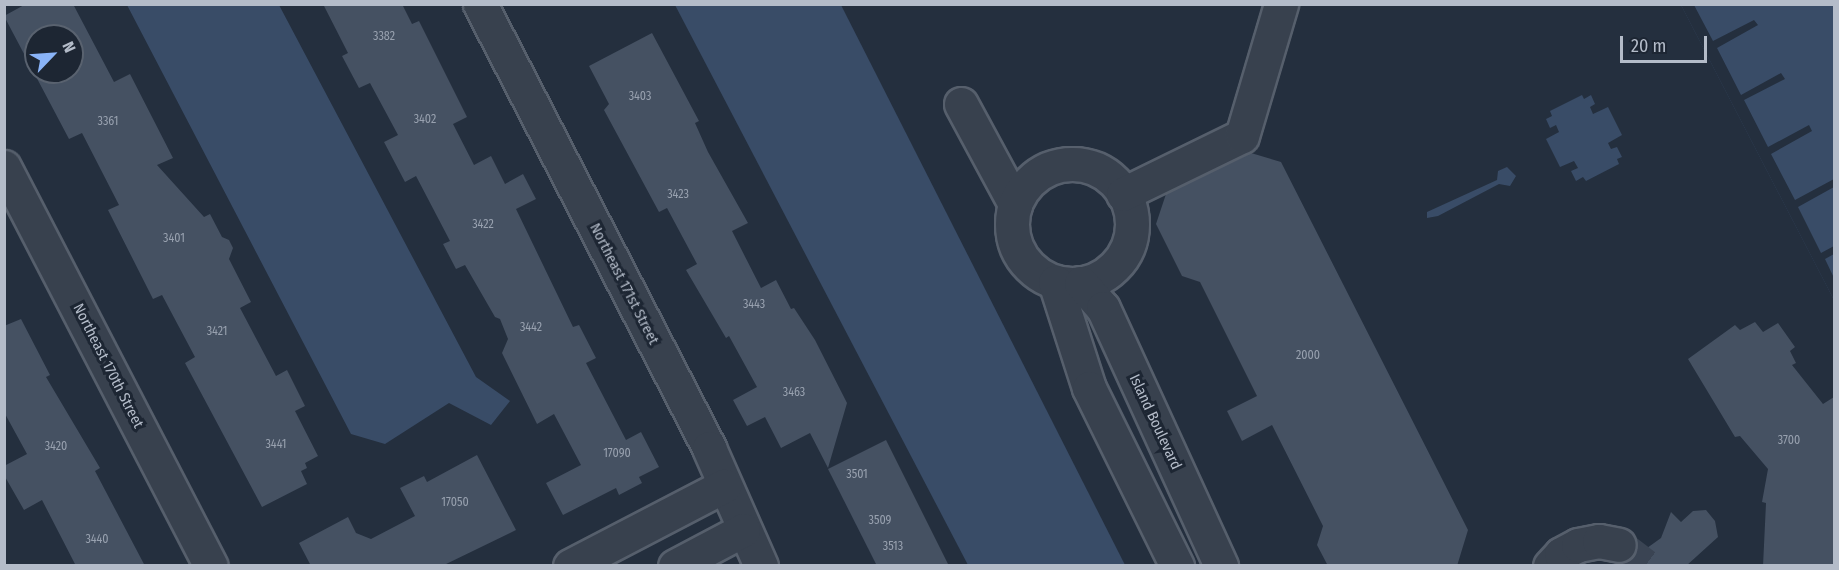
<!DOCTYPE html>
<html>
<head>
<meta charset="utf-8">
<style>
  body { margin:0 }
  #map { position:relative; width:1839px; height:570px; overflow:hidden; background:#242f3e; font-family:"Fira Sans Condensed",sans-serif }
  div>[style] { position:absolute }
  .water>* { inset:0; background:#394c67 }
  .pier>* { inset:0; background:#242f3e }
  .building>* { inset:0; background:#455162 }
  .minor-tunnel>* { height:33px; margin-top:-16.5px; transform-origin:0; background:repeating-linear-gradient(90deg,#3a4453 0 33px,transparent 0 49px) }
  .roads { filter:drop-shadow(2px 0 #565f6c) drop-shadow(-2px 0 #565f6c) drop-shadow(0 2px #565f6c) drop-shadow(0 -2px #565f6c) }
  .minor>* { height:33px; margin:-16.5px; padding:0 16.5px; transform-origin:16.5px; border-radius:16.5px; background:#38414e }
  .minor>.ring { margin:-16.5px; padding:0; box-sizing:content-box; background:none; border:33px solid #38414e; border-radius:50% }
  span { translate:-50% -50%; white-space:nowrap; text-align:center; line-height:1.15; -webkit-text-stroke:6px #1d2633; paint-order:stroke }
  .number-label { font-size:12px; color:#98a1af }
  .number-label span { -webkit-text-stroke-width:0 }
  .street-label { font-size:15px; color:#b4bcc9 }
  .frame { position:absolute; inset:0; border:6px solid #b4bcc9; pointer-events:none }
  .north { position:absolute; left:24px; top:24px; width:60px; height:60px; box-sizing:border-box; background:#1d2633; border:2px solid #59626f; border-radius:50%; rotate:65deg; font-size:16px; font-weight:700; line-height:24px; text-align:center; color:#b4bcc9 }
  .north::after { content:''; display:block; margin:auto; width:21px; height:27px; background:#8ab4f8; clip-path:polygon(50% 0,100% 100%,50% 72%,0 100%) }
  .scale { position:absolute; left:1620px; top:36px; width:87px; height:27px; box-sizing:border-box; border:3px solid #b4bcc9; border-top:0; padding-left:8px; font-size:18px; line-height:21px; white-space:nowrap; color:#b4bcc9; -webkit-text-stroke:4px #1d2633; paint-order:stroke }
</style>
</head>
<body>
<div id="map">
  <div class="water">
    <i style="clip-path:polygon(127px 5px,279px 5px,476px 377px,510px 401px,491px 425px,449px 403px,385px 444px,351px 434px)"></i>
    <i style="clip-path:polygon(675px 5px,841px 5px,1125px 565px,968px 565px)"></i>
    <i style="clip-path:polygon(1681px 5px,1834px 5px,1834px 300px)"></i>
    <i style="clip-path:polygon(1582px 95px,1584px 99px,1591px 95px,1595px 104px,1590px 107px,1593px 114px,1608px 107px,1622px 135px,1608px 143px,1611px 149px,1617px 147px,1622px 157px,1617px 159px,1619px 164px,1586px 181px,1583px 177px,1576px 181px,1571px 171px,1578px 168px,1574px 161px,1560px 167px,1546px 139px,1559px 132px,1556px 125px,1550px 128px,1546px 119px,1552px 116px,1550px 111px)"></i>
    <i style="clip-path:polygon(1507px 167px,1516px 176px,1510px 186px,1499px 184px,1438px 216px,1427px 218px,1427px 212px,1497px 180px,1498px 171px)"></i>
  </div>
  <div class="pier">
    <i style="clip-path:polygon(1681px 5px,1694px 5px,1713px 41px,1754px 20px,1758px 25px,1717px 48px,1741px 95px,1781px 73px,1785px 79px,1744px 100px,1768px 147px,1809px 125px,1812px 131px,1771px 154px,1795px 200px,1834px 179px,1834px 187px,1798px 207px,1821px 253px,1834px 246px,1834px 254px,1825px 259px,1834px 278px,1834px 300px)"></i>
  </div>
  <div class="building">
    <i style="clip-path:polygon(evenodd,26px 4px,73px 4px,114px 82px,130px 74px,173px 158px,157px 165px,204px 217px,210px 214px,222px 237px,229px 240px,233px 248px,229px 259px,251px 302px,240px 308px,276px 376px,287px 370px,305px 406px,295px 411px,318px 456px,305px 463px,307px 468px,301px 471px,307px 484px,262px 507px,185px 363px,195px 357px,162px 295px,153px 299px,108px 210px,119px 205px,82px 133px,69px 139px,4px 16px,26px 4px,36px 36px,72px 36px,72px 72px,36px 72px,36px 36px)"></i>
    <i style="clip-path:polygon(323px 4px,402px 4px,412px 24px,419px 21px,467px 117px,453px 124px,474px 165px,491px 156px,505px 184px,523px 174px,536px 199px,516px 209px,573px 327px,579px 325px,596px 358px,586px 363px,626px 440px,641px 432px,659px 467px,639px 477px,642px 483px,619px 495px,616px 488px,563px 515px,546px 483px,581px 465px,554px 414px,537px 424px,502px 353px,508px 339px,500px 319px,495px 317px,465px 265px,456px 269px,443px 244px,450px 241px,416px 176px,405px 182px,384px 142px,398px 135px,370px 83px,359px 88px,342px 56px,348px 53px)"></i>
    <i style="clip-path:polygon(652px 33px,699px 121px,695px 123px,708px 152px,748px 223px,732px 231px,761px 288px,776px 280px,791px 309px,794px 308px,815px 340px,847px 403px,828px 468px,810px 433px,781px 448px,765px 417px,747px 426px,733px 400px,757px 387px,729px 336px,726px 338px,686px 270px,697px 264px,667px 208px,659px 212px,604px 110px,609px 104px,589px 66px)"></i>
    <i style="clip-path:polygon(1251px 153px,1281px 162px,1468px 530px,1457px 566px,1328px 566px,1317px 545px,1323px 526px,1272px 425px,1242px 441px,1227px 411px,1257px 396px,1200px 282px,1182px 276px,1156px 224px,1166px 194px)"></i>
    <i style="clip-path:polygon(21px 319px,50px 375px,46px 377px,100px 468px,95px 471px,145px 566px,76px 566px,42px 500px,24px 510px,4px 475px,4px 466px,27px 454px,4px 412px,4px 326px)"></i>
    <i style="clip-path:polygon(1755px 322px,1763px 332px,1778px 323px,1795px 347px,1790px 351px,1796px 363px,1792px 365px,1823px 404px,1834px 397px,1834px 566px,1763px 566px,1766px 503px,1762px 502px,1768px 469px,1740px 436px,1735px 437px,1688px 359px,1735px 325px,1740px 330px)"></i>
    <i style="clip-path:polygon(886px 440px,949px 566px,877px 566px,828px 469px)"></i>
    <i style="clip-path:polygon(477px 455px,516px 530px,442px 566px,311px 566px,299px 543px,348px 517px,356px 533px,371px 539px,415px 516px,400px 488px,424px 476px,427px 482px)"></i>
    <i style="clip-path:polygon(1706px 510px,1715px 521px,1718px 537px,1686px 566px,1622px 566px,1661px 538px,1671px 512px,1681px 522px,1693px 511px)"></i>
  </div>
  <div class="minor-tunnel">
    <i style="left:1619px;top:545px;width:35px;rotate:37deg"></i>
  </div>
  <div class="roads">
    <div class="minor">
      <i style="left:480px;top:4px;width:500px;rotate:62.7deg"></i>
      <i style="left:709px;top:448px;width:129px;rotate:66.2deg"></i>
      <i style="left:961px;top:104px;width:114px;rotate:61.6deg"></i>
      <i class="ring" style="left:1012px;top:164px;width:87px;height:87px"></i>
      <i style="left:4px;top:167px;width:449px;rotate:62.6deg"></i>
      <i style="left:1123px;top:194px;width:132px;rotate:-26deg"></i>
      <i style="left:1242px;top:136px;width:138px;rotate:-73.5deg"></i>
      <i style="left:1055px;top:282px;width:111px;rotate:72.2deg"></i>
      <i style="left:1089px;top:388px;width:199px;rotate:63.7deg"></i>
      <i style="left:1081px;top:283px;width:33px;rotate:49deg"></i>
      <i style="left:1103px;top:308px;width:284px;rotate:65.4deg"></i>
      <i style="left:570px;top:566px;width:174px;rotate:-27.5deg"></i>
      <i style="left:675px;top:566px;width:77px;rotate:-27.9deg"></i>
      <i style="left:1550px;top:566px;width:16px;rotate:-47deg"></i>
      <i style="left:1561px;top:554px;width:19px;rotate:-28deg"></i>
      <i style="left:1578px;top:545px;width:21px;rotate:-11deg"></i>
      <i style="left:1599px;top:541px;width:20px;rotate:11deg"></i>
    </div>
  </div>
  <div class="number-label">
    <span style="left:384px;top:37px">3382</span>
    <span style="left:640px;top:97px">3403</span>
    <span style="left:425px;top:120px">3402</span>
    <span style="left:108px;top:122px">3361</span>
    <span style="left:678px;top:195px">3423</span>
    <span style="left:483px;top:225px">3422</span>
    <span style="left:174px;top:239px">3401</span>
    <span style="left:754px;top:305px">3443</span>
    <span style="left:531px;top:328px">3442</span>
    <span style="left:217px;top:332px">3421</span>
    <span style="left:1308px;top:356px">2000</span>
    <span style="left:794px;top:393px">3463</span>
    <span style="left:1789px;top:441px">3700</span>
    <span style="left:276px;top:445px">3441</span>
    <span style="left:56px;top:447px">3420</span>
    <span style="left:617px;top:454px">17090</span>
    <span style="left:857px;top:475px">3501</span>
    <span style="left:455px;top:503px">17050</span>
    <span style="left:880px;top:521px">3509</span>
    <span style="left:97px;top:540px">3440</span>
    <span style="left:893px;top:547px">3513</span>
  </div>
  <div class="street-label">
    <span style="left:624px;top:284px;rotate:63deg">Northeast 171st Street</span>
    <span style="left:108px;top:366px;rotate:63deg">Northeast 170th Street</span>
    <span style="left:1155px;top:422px;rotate:65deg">Island Boulevard</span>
  </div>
  <div class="frame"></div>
  <div class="north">N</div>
  <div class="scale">20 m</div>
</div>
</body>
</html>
